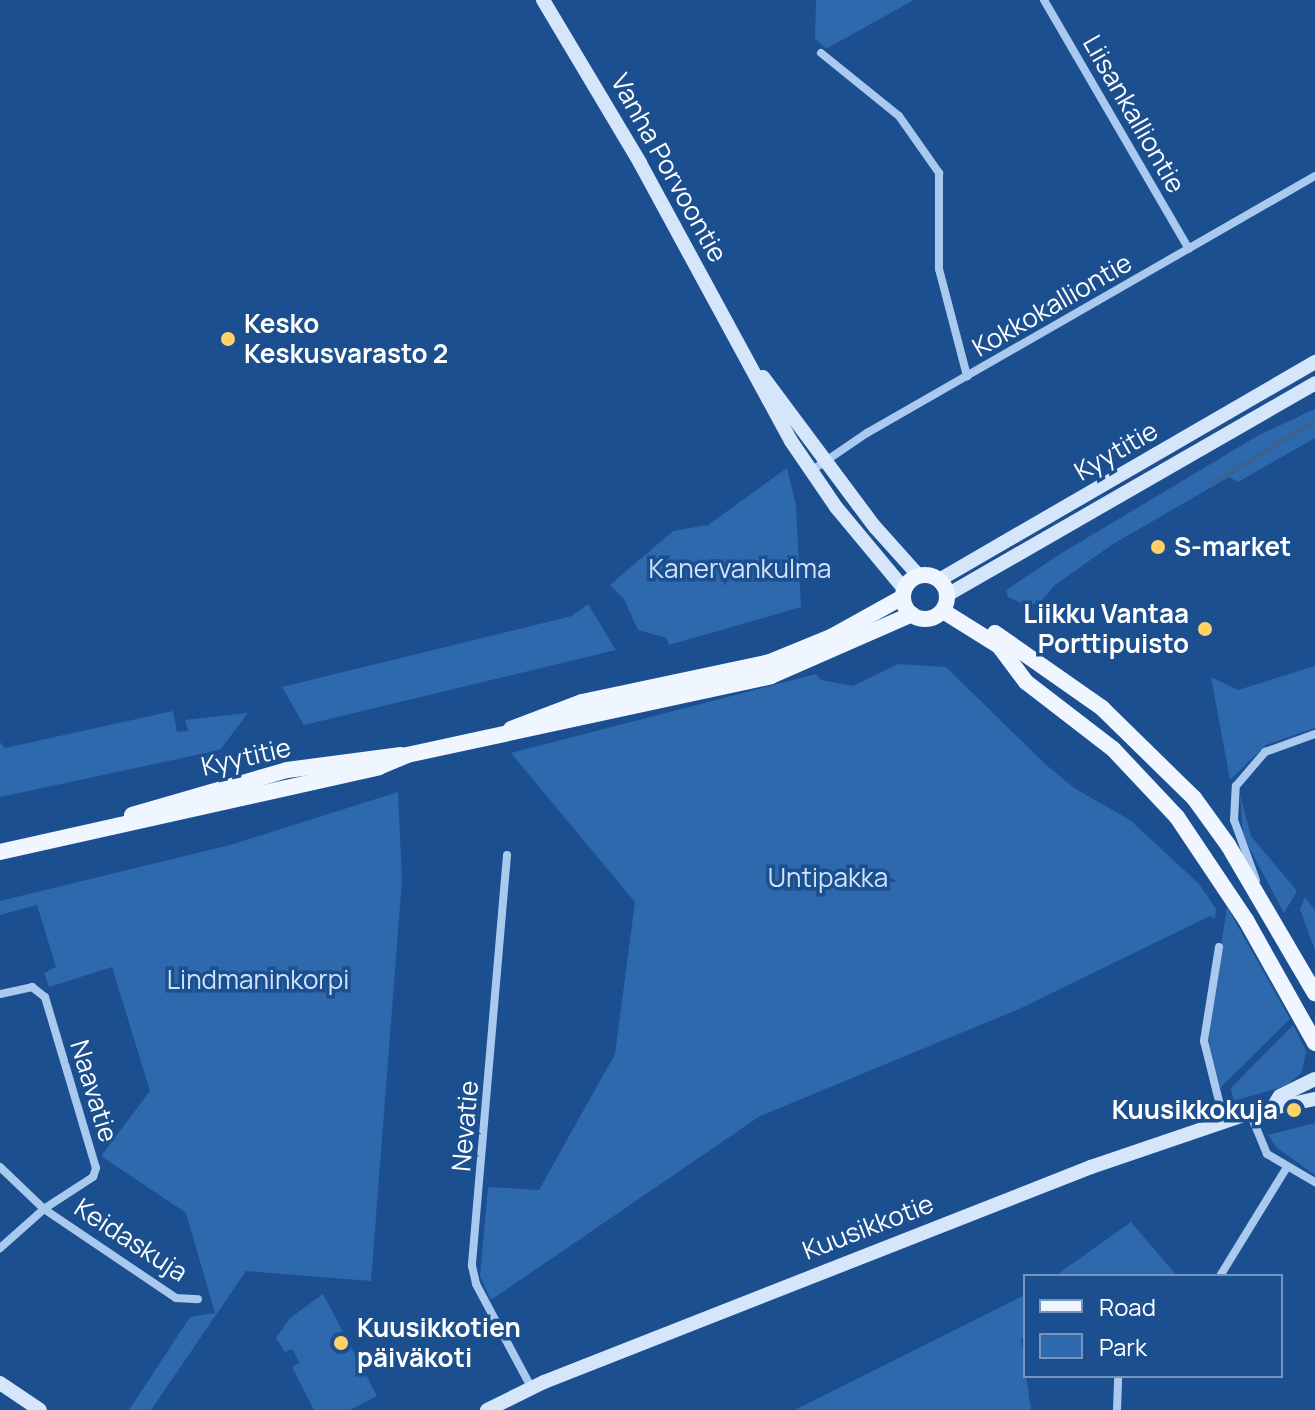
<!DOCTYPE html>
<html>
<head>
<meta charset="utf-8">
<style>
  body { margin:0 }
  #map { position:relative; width:1315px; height:1410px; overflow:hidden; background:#1b4f8f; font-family:Manrope,sans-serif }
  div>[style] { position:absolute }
  .green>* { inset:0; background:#2e69ad }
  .stream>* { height:4px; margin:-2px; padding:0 2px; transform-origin:2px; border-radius:2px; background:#3c6290 }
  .street>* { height:8px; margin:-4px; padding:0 4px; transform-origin:4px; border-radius:4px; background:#a9c9ee }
  .secondary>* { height:14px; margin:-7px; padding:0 7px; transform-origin:7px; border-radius:7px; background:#d6e6fa }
  .primary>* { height:16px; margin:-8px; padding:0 8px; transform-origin:8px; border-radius:8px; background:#f0f6ff }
  .primary>.ring { margin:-8px; padding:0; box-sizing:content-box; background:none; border:16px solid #f0f6ff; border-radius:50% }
  .dots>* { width:22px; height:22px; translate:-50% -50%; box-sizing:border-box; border:4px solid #1b4f8f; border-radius:50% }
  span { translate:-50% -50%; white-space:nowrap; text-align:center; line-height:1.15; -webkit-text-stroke:7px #1b4f8f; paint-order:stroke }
  .street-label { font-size:26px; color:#fff }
  .poi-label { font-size:26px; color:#fff; font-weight:700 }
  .left { translate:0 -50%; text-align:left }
  .right { translate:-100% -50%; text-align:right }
  .park-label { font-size:26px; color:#cfe3fa }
  .legend { position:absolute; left:1023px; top:1274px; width:260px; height:104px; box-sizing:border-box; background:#1b4f8f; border:2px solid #7695bc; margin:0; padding:10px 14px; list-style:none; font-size:24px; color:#fff }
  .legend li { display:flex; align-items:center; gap:16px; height:40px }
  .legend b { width:40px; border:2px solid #7695bc }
</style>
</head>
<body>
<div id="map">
  <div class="green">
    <i style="clip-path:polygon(816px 0,914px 0,826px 49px,815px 38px)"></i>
    <i style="clip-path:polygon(1315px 409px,1315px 438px,1238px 482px,1229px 477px,1113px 544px,1055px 585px,1040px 602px,1027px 606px,1008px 597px,1006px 590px,1060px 554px,1259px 435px)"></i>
    <i style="clip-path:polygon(787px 468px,796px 505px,801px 607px,669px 645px,666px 638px,638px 630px,624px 599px,610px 585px,673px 531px,708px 525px)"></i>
    <i style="clip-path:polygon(588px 604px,616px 650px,304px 725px,282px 687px,572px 616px)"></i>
    <i style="clip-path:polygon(898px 664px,946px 667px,1045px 764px,1074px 788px,1130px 820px,1199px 884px,1216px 909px,1215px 919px,1210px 916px,1019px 1009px,760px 1116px,491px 1300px,480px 1276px,488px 1187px,539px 1190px,615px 1054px,635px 902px,511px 753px,816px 674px,821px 680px,853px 686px)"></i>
    <i style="clip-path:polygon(1315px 666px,1315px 728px,1266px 745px,1230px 780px,1211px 677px,1238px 690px)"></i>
    <i style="clip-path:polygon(173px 711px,177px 732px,188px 731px,185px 720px,248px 713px,220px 750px,0 797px,0 742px,5px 748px)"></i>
    <i style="clip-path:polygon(398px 792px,402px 880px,371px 1281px,246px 1271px,151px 1410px,129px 1410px,190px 1317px,215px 1313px,186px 1213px,101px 1156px,150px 1091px,112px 967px,49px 987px,44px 973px,56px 967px,37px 905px,0 915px,0 901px,230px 845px)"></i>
    <i style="clip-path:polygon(1240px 795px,1251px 836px,1297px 891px,1284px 913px,1243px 836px)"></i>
    <i style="clip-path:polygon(1305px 897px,1315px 910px,1315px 951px,1300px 909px)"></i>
    <i style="clip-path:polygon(1227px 907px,1290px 1019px,1220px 1088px,1209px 1046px,1210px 1019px)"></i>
    <i style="clip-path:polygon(1293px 1025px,1306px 1051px,1302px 1072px,1286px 1086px,1233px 1101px,1231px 1088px)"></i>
    <i style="clip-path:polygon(1315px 1123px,1315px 1175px,1277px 1148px,1268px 1135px)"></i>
    <i style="clip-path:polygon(1131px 1222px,1177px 1276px,1055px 1276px)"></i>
    <i style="clip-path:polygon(323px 1294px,377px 1396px,350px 1410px,314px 1410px,292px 1367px,300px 1363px,292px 1349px,285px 1352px,276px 1338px,290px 1318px)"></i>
    <i style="clip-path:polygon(1025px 1295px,1025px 1336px,1021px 1339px,1031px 1410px,795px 1410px)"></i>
  </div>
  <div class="stream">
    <i style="left:1212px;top:484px;width:121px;rotate:-31.5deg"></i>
  </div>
  <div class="street">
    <i style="left:1044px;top:0;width:288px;rotate:59.8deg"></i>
    <i style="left:821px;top:53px;width:100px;rotate:38.9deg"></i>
    <i style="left:899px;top:116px;width:70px;rotate:54.9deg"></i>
    <i style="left:939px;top:173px;width:96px;rotate:90deg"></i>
    <i style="left:939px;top:269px;width:111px;rotate:75.3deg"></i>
    <i style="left:811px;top:471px;width:68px;rotate:-34.2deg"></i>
    <i style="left:867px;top:433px;width:516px;rotate:-29.84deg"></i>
    <i style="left:507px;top:855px;width:412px;rotate:94.9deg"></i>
    <i style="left:472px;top:1266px;width:18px;rotate:77deg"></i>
    <i style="left:476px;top:1284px;width:117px;rotate:61.9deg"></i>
    <i style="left:1256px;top:880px;width:64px;rotate:-110.1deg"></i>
    <i style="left:1234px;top:820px;width:34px;rotate:-87deg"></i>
    <i style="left:1236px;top:786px;width:45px;rotate:-49.5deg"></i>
    <i style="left:1265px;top:752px;width:53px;rotate:-19.8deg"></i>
    <i style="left:1219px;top:947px;width:95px;rotate:99.1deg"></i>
    <i style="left:1204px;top:1041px;width:82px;rotate:76deg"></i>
    <i style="left:0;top:994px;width:33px;rotate:-12deg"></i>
    <i style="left:32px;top:987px;width:16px;rotate:38deg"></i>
    <i style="left:45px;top:997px;width:178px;rotate:73.4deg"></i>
    <i style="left:96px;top:1168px;width:9px;rotate:108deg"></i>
    <i style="left:93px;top:1177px;width:59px;rotate:146.9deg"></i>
    <i style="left:44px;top:1209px;width:59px;rotate:138.4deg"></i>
    <i style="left:1250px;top:1113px;width:44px;rotate:67.5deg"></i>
    <i style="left:1267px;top:1154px;width:56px;rotate:30.3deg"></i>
    <i style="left:0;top:1167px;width:61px;rotate:43.7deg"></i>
    <i style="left:44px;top:1209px;width:159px;rotate:34deg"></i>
    <i style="left:176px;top:1298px;width:22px;rotate:3deg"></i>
    <i style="left:1220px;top:1276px;width:128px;rotate:-58.4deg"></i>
    <i style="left:1117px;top:1410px;width:34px;rotate:-88deg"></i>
  </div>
  <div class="secondary">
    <i style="left:543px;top:0;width:190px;rotate:59.2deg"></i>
    <i style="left:640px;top:163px;width:316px;rotate:61.5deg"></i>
    <i style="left:791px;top:441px;width:80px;rotate:55.7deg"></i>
    <i style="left:836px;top:507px;width:108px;rotate:50.3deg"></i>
    <i style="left:763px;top:377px;width:187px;rotate:53.3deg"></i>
    <i style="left:875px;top:527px;width:66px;rotate:48.1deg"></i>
    <i style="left:939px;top:580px;width:435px;rotate:-30.1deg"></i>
    <i style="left:947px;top:595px;width:425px;rotate:-29.9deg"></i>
    <i style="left:1273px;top:1107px;width:13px;rotate:-58deg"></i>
    <i style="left:1280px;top:1096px;width:39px;rotate:-26deg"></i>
    <i style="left:0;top:1383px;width:48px;rotate:34deg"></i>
    <i style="left:487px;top:1410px;width:64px;rotate:-26.2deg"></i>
    <i style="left:544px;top:1382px;width:588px;rotate:-21.46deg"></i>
    <i style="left:1091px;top:1167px;width:168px;rotate:-18.8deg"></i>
    <i style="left:1250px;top:1113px;width:66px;rotate:-12.2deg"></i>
  </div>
  <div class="primary">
    <i class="ring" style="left:903px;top:575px;width:28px;height:28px"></i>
    <i style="left:943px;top:611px;width:66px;rotate:32deg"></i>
    <i style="left:999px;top:646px;width:45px;rotate:53.1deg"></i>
    <i style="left:1026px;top:682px;width:110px;rotate:37.6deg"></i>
    <i style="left:1113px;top:749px;width:93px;rotate:46.7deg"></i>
    <i style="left:1177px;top:817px;width:124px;rotate:56.2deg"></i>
    <i style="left:1246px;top:920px;width:141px;rotate:60.7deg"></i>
    <i style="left:995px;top:633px;width:131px;rotate:35deg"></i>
    <i style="left:1102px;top:708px;width:129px;rotate:44.4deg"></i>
    <i style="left:1194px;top:798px;width:58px;rotate:54.1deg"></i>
    <i style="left:1228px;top:845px;width:172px;rotate:59.6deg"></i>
    <i style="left:511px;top:729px;width:76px;rotate:-20.8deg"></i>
    <i style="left:582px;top:702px;width:192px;rotate:-12deg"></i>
    <i style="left:770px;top:662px;width:66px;rotate:-22.3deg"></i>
    <i style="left:831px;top:637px;width:82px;rotate:-29.1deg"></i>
    <i style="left:132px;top:815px;width:161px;rotate:-16.2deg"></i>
    <i style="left:287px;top:770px;width:115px;rotate:-7.5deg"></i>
    <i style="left:0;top:852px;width:388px;rotate:-12.6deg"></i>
    <i style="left:379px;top:767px;width:30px;rotate:-23deg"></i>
    <i style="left:407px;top:755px;width:372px;rotate:-12.2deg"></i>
    <i style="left:771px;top:676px;width:154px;rotate:-23.7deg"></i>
  </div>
  <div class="dots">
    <i style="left:228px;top:339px;background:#ffd166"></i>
    <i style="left:1158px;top:547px;background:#ffd166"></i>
    <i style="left:1205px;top:629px;background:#ffd166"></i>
    <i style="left:1294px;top:1110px;background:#ffd166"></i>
    <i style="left:341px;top:1343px;background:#ffd166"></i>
  </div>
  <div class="street-label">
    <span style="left:1134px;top:114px;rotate:60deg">Liisankalliontie</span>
    <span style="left:669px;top:168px;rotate:61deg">Vanha Porvoontie</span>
    <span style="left:1052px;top:305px;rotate:-30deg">Kokkokalliontie</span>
    <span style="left:1116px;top:451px;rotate:-30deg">Kyytitie</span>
    <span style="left:246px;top:757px;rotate:-13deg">Kyytitie</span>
    <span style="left:94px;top:1091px;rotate:73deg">Naavatie</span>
    <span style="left:465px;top:1126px;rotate:-85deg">Nevatie</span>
    <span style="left:868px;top:1227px;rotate:-21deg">Kuusikkotie</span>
    <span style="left:131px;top:1240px;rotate:33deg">Keidaskuja</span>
  </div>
  <div class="poi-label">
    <span class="left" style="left:244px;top:339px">Kesko<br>Keskusvarasto 2</span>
    <span class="left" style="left:1174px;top:547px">S-market</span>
    <span class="right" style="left:1189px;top:629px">Liikku Vantaa<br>Porttipuisto</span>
    <span class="right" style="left:1278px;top:1110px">Kuusikkokuja</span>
    <span class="left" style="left:357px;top:1343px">Kuusikkotien<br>päiväkoti</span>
  </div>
  <div class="park-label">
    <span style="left:740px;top:569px">Kanervankulma</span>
    <span style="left:828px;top:878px">Untipakka</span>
    <span style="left:258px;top:980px">Lindmaninkorpi</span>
  </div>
  <ul class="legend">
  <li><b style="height:10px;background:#f0f6ff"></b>Road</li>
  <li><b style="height:22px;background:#2e69ad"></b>Park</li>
  </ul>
</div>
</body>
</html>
